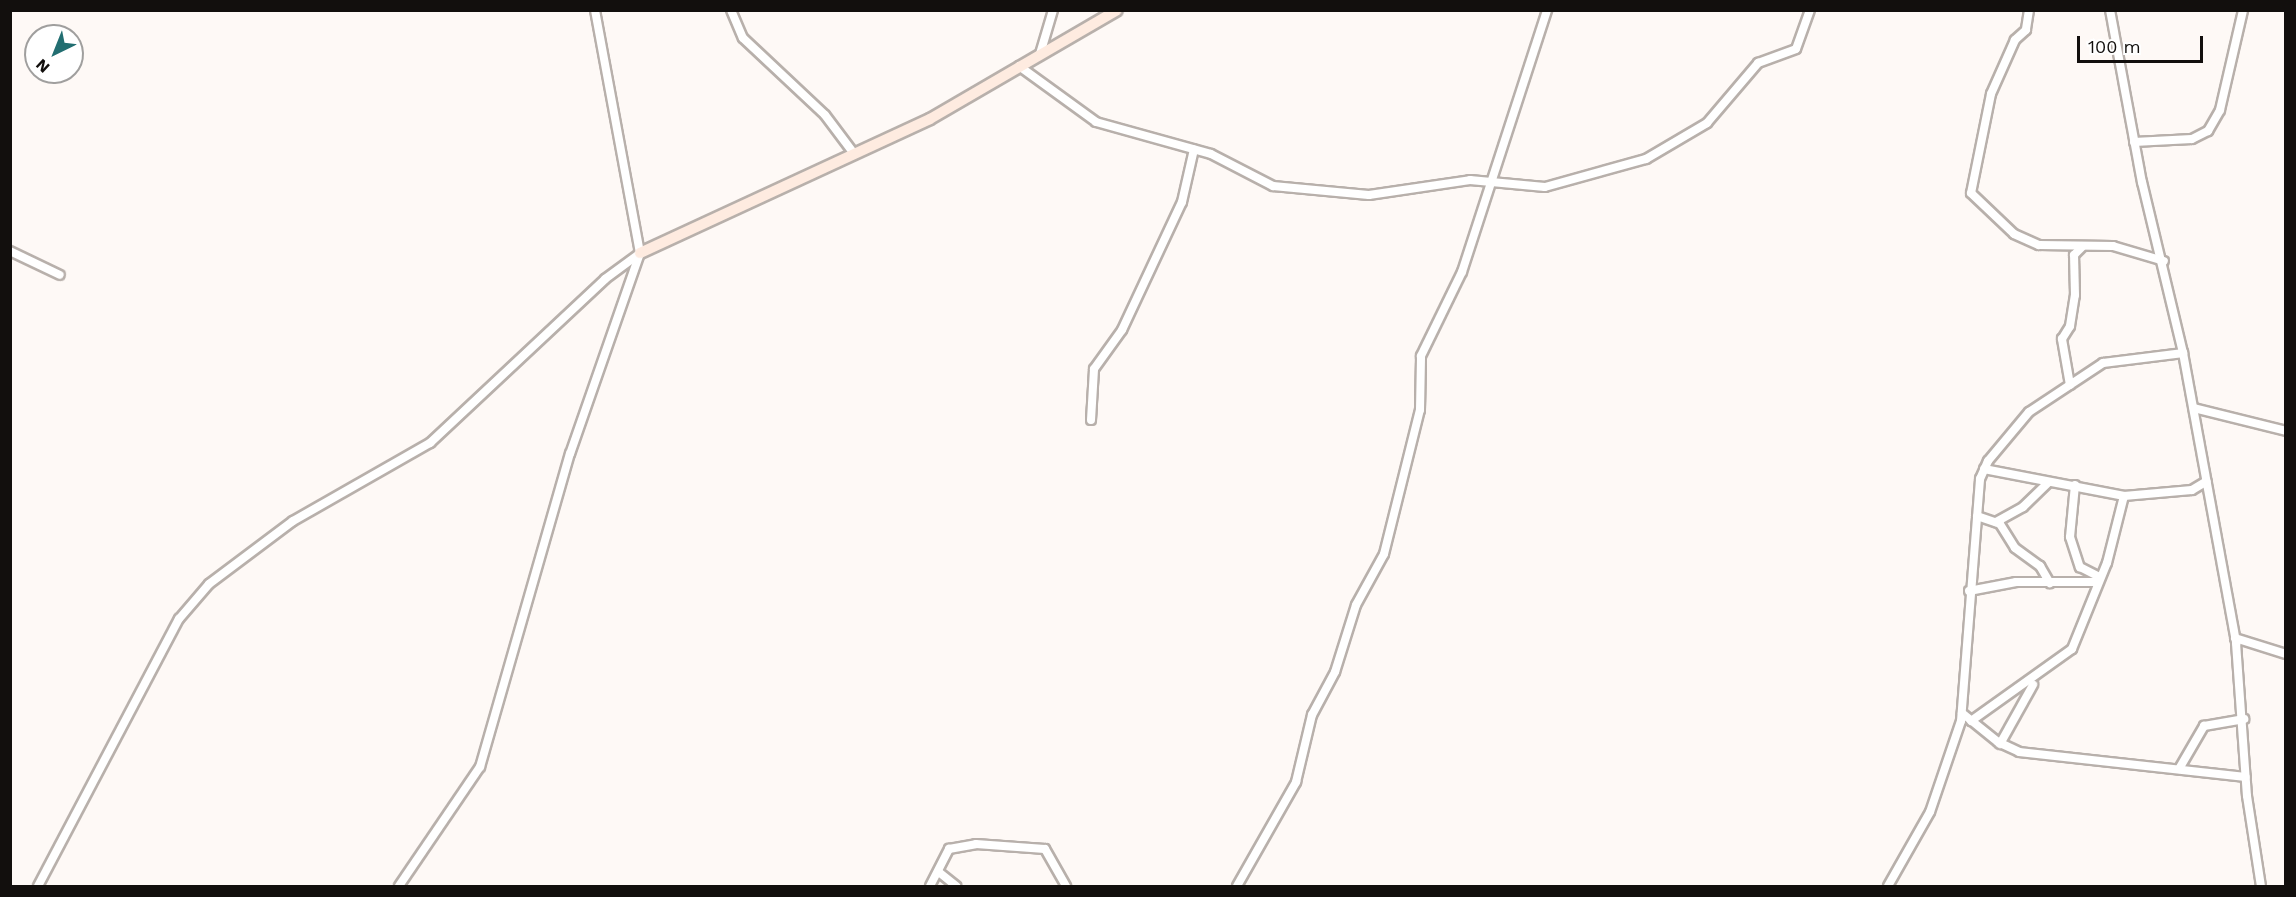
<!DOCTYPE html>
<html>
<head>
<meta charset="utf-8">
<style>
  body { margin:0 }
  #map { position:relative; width:2296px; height:897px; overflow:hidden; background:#fef9f6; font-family:"Work Sans",sans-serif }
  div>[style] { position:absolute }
  .roads { filter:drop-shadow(2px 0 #b8b0ab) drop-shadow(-2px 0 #b8b0ab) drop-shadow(0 2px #b8b0ab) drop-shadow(0 -2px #b8b0ab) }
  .minor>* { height:8px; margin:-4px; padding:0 4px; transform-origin:4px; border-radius:4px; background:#fff }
  .secondary>* { height:10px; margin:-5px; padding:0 5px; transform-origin:5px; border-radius:5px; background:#feebe0 }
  span { translate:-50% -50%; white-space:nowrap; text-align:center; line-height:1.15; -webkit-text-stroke:6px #fff; paint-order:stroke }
  .frame { position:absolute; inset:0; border:12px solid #120f0d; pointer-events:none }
  .north { position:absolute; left:24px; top:24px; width:60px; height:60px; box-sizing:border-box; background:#fff; border:2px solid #a09f9e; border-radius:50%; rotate:223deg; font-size:16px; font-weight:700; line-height:24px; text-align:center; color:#120f0d }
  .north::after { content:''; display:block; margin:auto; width:21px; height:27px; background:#226e71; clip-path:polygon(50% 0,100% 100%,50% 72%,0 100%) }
  .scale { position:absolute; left:2077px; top:36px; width:126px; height:27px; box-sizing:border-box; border:3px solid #120f0d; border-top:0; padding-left:8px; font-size:18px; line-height:21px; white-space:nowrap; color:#120f0d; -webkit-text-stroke:4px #fff; paint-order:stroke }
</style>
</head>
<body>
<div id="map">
  <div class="roads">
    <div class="minor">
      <i style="left:731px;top:10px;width:30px;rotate:67deg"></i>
      <i style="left:743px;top:38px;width:112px;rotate:43.2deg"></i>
      <i style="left:825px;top:115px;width:45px;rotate:53.1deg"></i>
      <i style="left:2029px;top:10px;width:20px;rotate:99deg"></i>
      <i style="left:2026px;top:30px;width:15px;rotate:138deg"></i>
      <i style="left:2015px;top:40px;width:59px;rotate:114deg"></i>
      <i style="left:1991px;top:94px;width:101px;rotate:101.4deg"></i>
      <i style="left:1971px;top:193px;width:59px;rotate:43.6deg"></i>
      <i style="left:2014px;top:234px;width:27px;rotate:24deg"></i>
      <i style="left:2039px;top:245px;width:74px;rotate:0.8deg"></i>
      <i style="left:2113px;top:246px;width:53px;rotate:16.4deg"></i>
      <i style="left:2110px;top:10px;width:175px;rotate:79.5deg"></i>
      <i style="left:2142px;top:182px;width:176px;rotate:76.5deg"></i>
      <i style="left:2183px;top:353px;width:295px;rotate:79.6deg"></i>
      <i style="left:2236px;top:643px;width:153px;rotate:85.9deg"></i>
      <i style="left:2247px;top:796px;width:91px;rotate:81.2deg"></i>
      <i style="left:1040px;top:54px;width:46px;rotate:-73.5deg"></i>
      <i style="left:1019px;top:66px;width:95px;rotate:36deg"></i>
      <i style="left:1096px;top:122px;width:119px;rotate:15.5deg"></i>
      <i style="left:1211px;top:154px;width:70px;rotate:27.3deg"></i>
      <i style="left:1273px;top:186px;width:96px;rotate:5.4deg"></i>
      <i style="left:1369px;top:195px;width:102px;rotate:-8.4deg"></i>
      <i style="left:1470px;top:180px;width:75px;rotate:5.3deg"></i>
      <i style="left:1545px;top:187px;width:105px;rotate:-15.5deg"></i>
      <i style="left:1646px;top:159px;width:71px;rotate:-30.5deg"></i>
      <i style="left:1707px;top:123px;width:79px;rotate:-49.6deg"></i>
      <i style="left:1758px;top:63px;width:40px;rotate:-20.2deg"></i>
      <i style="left:1796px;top:49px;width:41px;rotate:-70.3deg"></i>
      <i style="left:2134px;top:142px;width:58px;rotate:-3deg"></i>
      <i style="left:2192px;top:139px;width:18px;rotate:-27deg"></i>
      <i style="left:2208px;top:131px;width:24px;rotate:-60deg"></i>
      <i style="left:2220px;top:110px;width:103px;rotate:-77deg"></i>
      <i style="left:10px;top:251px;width:55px;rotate:25.6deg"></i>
      <i style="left:2070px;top:385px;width:47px;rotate:-99.9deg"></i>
      <i style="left:2062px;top:339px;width:15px;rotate:-58deg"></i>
      <i style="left:2070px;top:326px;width:31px;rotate:-81deg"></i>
      <i style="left:2075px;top:295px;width:40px;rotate:-91.4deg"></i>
      <i style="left:2074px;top:255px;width:11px;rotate:-45deg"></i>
      <i style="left:2194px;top:408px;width:95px;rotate:14deg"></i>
      <i style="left:1091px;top:420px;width:51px;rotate:-86.6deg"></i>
      <i style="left:1094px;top:369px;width:48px;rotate:-54.3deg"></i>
      <i style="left:1122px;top:330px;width:141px;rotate:-64.9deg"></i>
      <i style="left:1182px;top:202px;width:54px;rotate:-77.2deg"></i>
      <i style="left:1984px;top:469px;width:143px;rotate:10.9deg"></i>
      <i style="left:2124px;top:496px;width:68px;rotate:-5deg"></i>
      <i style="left:2192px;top:490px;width:17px;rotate:-31deg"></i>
      <i style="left:2075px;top:485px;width:52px;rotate:95.5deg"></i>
      <i style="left:2070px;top:537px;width:32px;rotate:72deg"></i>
      <i style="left:2080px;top:567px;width:22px;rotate:27deg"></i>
      <i style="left:1977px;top:516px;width:24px;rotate:19deg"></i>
      <i style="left:2000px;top:524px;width:28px;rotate:58deg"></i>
      <i style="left:2015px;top:548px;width:31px;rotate:36deg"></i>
      <i style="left:2040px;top:566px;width:20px;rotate:60deg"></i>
      <i style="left:1996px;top:522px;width:31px;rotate:-29deg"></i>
      <i style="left:2023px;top:507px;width:35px;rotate:-44deg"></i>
      <i style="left:1969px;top:591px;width:48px;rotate:-10.8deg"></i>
      <i style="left:2016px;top:582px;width:82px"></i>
      <i style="left:2235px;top:638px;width:53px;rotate:17.4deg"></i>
      <i style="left:1962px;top:713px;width:46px;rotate:38.9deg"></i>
      <i style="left:1998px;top:742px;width:23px;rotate:25deg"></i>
      <i style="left:2019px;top:752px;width:228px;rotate:6.3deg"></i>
      <i style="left:1971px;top:721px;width:124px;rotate:-35.5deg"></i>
      <i style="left:2072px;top:649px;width:93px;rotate:-67.9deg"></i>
      <i style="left:2107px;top:563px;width:69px;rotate:-75.8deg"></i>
      <i style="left:2000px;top:744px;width:68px;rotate:-60.8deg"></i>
      <i style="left:2179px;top:769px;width:50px;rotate:-59.8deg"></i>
      <i style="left:2204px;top:726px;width:41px;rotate:-9.9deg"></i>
      <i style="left:940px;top:873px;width:21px;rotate:39deg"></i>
      <i style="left:38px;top:886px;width:302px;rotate:-62.2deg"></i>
      <i style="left:179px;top:619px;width:46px;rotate:-49.4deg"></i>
      <i style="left:209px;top:584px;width:105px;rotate:-36.9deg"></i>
      <i style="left:293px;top:521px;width:158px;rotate:-29.7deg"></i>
      <i style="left:430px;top:443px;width:240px;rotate:-43.1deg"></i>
      <i style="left:605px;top:279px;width:42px;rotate:-36.3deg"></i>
      <i style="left:399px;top:886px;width:144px;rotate:-55.8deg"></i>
      <i style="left:480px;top:767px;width:326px;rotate:-74deg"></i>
      <i style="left:570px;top:454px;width:213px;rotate:-70.8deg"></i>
      <i style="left:640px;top:253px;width:247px;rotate:-100.5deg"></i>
      <i style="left:930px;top:886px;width:42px;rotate:-62.8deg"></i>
      <i style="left:949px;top:849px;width:27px;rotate:-10deg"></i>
      <i style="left:976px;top:844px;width:69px;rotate:4.1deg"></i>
      <i style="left:1045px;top:849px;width:43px;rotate:60.4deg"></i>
      <i style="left:1237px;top:886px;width:120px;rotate:-60.4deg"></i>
      <i style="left:1296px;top:782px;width:69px;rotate:-76.6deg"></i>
      <i style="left:1312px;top:715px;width:49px;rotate:-61.9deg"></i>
      <i style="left:1335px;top:672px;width:70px;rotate:-72.6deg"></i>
      <i style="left:1356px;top:605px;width:58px;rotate:-61.2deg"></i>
      <i style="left:1384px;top:554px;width:148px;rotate:-76deg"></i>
      <i style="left:1420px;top:410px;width:54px;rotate:-88.9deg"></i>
      <i style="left:1421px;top:356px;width:93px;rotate:-64deg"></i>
      <i style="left:1462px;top:272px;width:275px;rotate:-72deg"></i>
      <i style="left:1888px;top:886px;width:85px;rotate:-60.4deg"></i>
      <i style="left:1930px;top:812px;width:96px;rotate:-71.2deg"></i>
      <i style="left:1961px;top:721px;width:243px;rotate:-85.5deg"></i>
      <i style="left:1980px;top:479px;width:20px;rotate:-66deg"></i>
      <i style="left:1988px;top:461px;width:64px;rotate:-50.1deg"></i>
      <i style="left:2029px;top:412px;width:89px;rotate:-33.5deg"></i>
      <i style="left:2103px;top:363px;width:81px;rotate:-7.1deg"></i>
    </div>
    <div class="secondary">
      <i style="left:640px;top:253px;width:319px;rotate:-24.8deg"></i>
      <i style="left:930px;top:119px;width:216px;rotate:-30.2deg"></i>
    </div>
  </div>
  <div class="frame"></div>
  <div class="north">N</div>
  <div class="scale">100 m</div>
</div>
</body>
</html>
